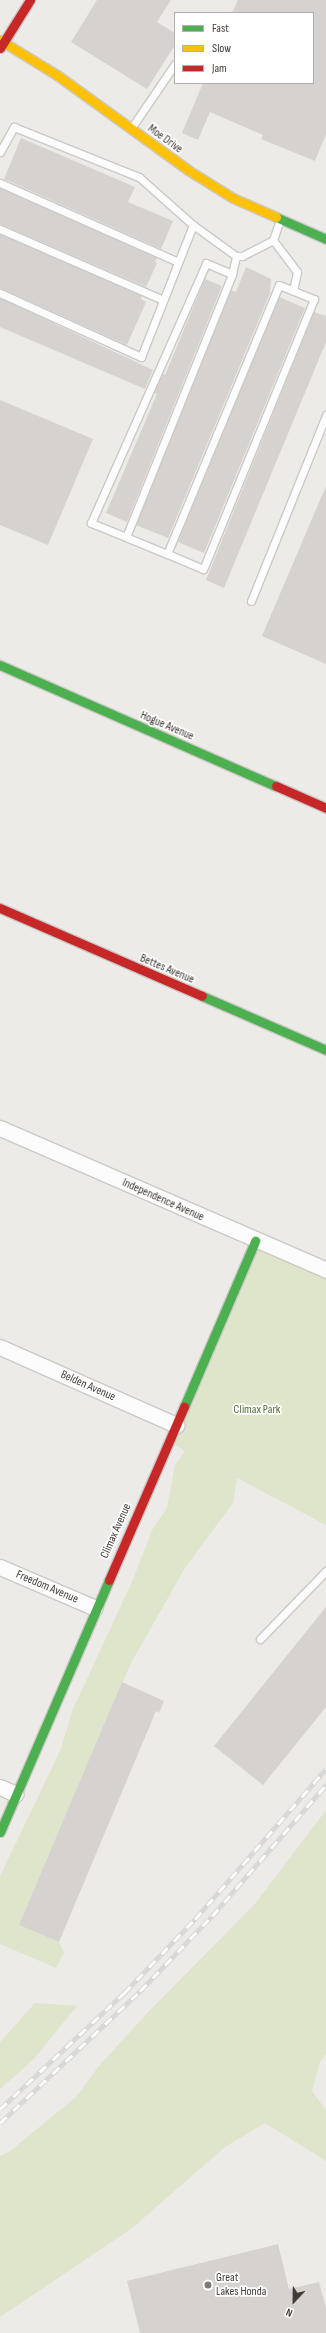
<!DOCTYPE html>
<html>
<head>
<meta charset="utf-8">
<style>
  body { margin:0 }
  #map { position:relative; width:326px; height:2333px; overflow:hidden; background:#edebe8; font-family:"Sofia Sans Condensed",sans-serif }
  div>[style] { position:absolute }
  .green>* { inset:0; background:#dfe5ca }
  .building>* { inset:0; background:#d5d2cf }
  .roads { filter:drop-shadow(1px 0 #cbc9c6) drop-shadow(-1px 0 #cbc9c6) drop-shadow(0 1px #cbc9c6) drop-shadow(0 -1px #cbc9c6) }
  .lane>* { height:7px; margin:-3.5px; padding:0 3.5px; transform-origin:3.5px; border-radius:3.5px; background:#fcfcfc }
  .street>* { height:15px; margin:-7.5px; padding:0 7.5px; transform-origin:7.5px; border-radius:7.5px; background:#fcfcfc }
  .fast>* { height:9px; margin:-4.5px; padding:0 4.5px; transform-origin:4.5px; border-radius:4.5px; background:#4caf50 }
  .slow>* { height:9px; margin:-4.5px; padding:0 4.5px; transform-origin:4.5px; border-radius:4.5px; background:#ffc107 }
  .jam>* { height:9px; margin:-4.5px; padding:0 4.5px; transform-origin:4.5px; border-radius:4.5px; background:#c62828 }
  .rail>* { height:4.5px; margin-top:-2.25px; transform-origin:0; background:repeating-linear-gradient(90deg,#fff 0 9px,#d8d7d7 0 18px); box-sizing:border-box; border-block:1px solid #d8d7d7 }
  .dots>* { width:11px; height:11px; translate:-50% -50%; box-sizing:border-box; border:2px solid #fff; border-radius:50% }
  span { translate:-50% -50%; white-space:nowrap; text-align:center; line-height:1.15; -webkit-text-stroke:3.5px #fff; paint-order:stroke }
  .street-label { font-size:12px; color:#423b36 }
  .park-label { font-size:12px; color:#506d30 }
  .poi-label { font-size:12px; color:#423b36 }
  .left { translate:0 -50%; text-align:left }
  .legend { position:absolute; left:174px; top:12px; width:140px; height:72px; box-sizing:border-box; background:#fff; border:1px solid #b3b1af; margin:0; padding:5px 7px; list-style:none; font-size:12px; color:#423b36 }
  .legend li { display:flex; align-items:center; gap:8px; height:20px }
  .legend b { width:20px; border:1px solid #b3b1af }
  .north { position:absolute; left:274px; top:2281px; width:40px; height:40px; -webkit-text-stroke:3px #fff; paint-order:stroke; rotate:202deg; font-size:11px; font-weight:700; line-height:16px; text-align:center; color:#423b36 }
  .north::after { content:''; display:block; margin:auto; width:14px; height:18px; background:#423b36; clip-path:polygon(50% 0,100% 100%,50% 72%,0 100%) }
</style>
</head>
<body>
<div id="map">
  <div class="green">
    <i style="clip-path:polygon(255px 1241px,326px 1271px,326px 1525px,237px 1478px,233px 1503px,185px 1568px,131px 1663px,19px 1925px,59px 1942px,64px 1953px,56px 1968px,0 1944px,0 1876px,60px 1751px,73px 1709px,131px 1584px,153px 1528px,167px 1508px,175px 1465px,185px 1451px,169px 1442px)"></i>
    <i style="clip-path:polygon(326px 1810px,326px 2054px,320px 2062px,312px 2091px,326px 2110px,326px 2161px,265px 2123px,225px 2147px,131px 2229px,0 2317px,0 2156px,9px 2152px,77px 2096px,98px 2067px,149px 2011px,254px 1905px)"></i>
    <i style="clip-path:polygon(35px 2003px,77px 2006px,33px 2060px,0 2089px,0 2042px)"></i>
  </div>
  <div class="building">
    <i style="clip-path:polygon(97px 0,171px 0,157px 22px,175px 33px,175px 45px,147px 89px,71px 42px)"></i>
    <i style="clip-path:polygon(238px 0,326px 0,326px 134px,315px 161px,261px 139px,263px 135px,210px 112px,198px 140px,182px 133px,203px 83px,313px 83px,313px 13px,232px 13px)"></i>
    <i style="clip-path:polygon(21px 138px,135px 187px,128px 202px,173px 221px,161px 249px,4px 179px)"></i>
    <i style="clip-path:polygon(0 188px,157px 258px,155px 262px,157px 263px,146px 287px,0 224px)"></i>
    <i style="clip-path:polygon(0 234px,142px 296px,141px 299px,146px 302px,127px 345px,0 288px)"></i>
    <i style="clip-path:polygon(246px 267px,271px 279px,270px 293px,168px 538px,136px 525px,231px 290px,236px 292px)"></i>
    <i style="clip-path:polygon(205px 279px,222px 286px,127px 522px,106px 513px,157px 394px,154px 393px,162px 374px,165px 375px)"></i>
    <i style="clip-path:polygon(279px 297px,305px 308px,204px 553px,178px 542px)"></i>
    <i style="clip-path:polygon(0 298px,153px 370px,145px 389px,0 327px)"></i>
    <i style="clip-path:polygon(314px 312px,326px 316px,326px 342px,224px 588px,206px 580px)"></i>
    <i style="clip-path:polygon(0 400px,93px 439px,48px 545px,0 525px)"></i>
    <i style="clip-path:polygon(326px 486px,326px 664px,262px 636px)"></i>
    <i style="clip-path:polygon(326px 1607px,326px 1707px,263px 1785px,214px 1746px)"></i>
    <i style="clip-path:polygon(122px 1682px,164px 1701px,159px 1713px,156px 1711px,59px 1942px,19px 1925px)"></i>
    <i style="clip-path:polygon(278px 2244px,289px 2289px,319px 2282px,326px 2308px,326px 2333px,140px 2333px,127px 2281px)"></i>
  </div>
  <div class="roads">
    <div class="lane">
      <i style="left:132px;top:127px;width:76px;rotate:-55.7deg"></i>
      <i style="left:0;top:152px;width:29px;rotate:-61deg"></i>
      <i style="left:14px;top:127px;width:135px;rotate:21.8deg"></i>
      <i style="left:139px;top:177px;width:72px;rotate:41.6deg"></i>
      <i style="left:193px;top:225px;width:53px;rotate:35.8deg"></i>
      <i style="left:236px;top:256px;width:6px"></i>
      <i style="left:242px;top:256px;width:35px;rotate:-27deg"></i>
      <i style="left:273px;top:240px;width:21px;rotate:-71deg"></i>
      <i style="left:0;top:183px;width:195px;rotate:23.9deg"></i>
      <i style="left:0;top:229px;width:178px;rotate:23.5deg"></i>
      <i style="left:273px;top:240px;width:40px;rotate:53deg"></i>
      <i style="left:297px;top:272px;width:19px;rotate:102deg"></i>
      <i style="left:0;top:293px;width:155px;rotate:24.4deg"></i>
      <i style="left:141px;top:357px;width:142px;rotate:-68.5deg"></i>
      <i style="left:126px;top:537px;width:38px;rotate:-158deg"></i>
      <i style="left:91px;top:523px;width:284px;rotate:-66.1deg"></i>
      <i style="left:206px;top:263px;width:28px;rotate:23deg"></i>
      <i style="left:167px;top:554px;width:291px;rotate:-67.4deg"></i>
      <i style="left:279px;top:285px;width:38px;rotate:22deg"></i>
      <i style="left:314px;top:299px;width:292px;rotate:112.3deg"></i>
      <i style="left:203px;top:569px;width:39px;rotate:-157deg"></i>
      <i style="left:167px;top:554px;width:44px;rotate:-157.5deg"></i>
      <i style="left:126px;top:537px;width:284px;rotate:-68deg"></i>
      <i style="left:232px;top:274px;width:18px;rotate:-77deg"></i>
      <i style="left:251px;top:601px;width:201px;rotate:-68deg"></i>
      <i style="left:260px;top:1639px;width:95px;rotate:-45.9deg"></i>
    </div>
    <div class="street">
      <i style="left:0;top:1128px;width:356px;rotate:23.5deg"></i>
      <i style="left:0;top:1347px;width:193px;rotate:23.9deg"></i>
      <i style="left:0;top:1567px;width:103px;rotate:23.3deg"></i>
      <i style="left:0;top:1787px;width:17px;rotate:24deg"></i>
    </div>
    <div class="fast">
      <i style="left:276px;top:217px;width:55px;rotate:23.7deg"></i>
      <i style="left:0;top:665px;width:301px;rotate:23.7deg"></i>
      <i style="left:202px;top:996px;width:135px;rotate:23.5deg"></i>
      <i style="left:184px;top:1407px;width:181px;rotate:-66.8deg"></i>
      <i style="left:0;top:1832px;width:275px;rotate:-66.6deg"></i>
    </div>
    <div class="slow">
      <i style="left:0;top:40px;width:67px;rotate:31.6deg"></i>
      <i style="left:57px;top:75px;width:162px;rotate:35.9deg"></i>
      <i style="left:188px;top:170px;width:53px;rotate:31.9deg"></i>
      <i style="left:233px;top:198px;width:47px;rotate:23.8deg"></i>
    </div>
    <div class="jam">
      <i style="left:0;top:48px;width:57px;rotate:-58deg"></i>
      <i style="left:276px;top:786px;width:55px;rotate:23.7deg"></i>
      <i style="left:0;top:908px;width:220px;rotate:23.5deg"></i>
      <i style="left:109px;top:1580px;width:189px;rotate:-66.6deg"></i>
    </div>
  </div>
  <div class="rail">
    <i style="left:0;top:2109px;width:170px;rotate:-43.1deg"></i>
    <i style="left:124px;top:1993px;width:103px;rotate:-46.2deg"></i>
    <i style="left:195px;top:1919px;width:199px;rotate:-48.9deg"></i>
    <i style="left:0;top:2123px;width:192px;rotate:-43.3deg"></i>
    <i style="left:140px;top:1991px;width:104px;rotate:-46.2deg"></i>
    <i style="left:212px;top:1916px;width:174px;rotate:-49deg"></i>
  </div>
  <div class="dots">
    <i style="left:208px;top:2285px;background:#7e7974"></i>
  </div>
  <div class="street-label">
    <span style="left:165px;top:139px;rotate:36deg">Moe Drive</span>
    <span style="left:167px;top:726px;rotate:23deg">Hogue Avenue</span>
    <span style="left:167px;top:969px;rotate:23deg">Bettes Avenue</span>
    <span style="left:163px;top:1200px;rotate:24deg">Independence Avenue</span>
    <span style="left:88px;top:1386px;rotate:24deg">Belden Avenue</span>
    <span style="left:116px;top:1531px;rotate:-66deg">Climax Avenue</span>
    <span style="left:47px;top:1587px;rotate:23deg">Freedom Avenue</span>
  </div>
  <div class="park-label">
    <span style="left:257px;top:1410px">Climax Park</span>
  </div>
  <div class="poi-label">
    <span class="left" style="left:216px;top:2285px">Great<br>Lakes Honda</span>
  </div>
  <ul class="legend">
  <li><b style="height:5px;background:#4caf50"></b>Fast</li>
  <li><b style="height:5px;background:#ffc107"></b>Slow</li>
  <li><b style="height:5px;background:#c62828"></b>Jam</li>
  </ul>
  <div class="north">N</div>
</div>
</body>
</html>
